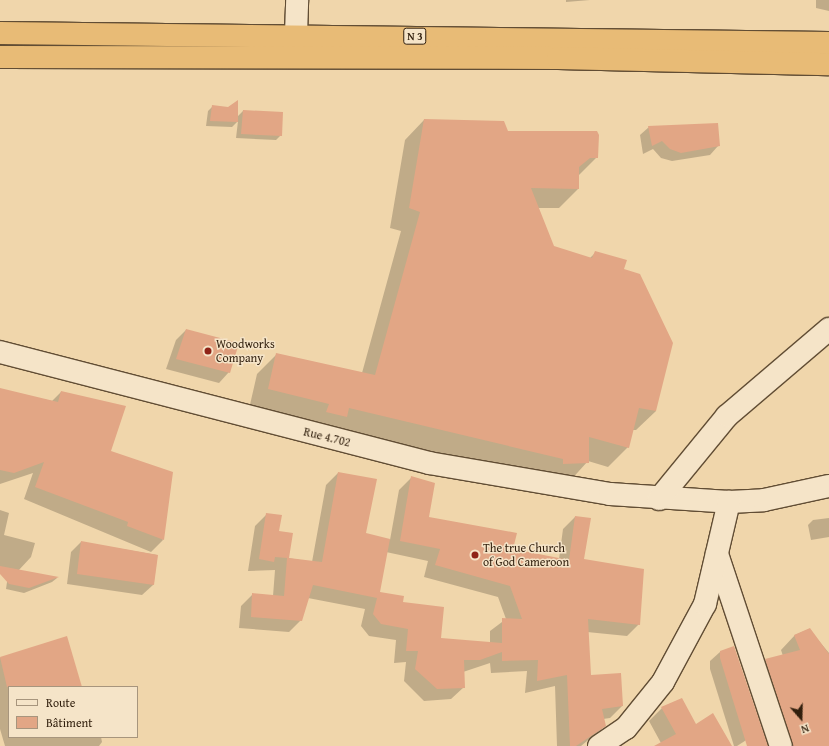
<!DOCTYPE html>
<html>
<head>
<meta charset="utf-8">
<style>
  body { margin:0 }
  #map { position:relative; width:829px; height:746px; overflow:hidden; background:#f0d6ab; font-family:"Gentium Book Plus",serif }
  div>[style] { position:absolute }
  .shadow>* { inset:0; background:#0003 }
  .building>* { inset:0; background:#e2a685 }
  .roads { filter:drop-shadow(1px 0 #614d34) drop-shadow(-1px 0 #614d34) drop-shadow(0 1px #614d34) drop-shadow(0 -1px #614d34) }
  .minor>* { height:22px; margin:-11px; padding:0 11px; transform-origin:11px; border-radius:11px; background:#f5e4c8 }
  .highway>* { height:22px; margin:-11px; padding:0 11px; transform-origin:11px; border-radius:11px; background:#e8bb76 }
  .dots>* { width:11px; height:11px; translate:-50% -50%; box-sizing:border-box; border:2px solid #f5e4c8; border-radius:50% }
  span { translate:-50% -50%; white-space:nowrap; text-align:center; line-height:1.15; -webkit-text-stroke:3px #f5e4c8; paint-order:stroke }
  .shield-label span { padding:1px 3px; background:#f5e4c8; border:1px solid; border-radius:3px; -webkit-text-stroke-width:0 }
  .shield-label { font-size:11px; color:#311f0d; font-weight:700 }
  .poi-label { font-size:12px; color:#311f0d }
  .left { translate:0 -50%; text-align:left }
  .street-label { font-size:12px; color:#311f0d }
  .legend { position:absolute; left:8px; top:686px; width:130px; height:52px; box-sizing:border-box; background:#f5e4c8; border:1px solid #a7957d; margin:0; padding:5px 7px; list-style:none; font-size:12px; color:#311f0d }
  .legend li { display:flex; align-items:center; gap:8px; height:20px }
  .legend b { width:20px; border:1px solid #a7957d }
  .north { position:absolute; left:781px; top:698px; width:40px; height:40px; -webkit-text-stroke:3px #f5e4c8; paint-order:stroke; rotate:160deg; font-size:11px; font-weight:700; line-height:16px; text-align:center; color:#311f0d }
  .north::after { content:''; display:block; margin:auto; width:14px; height:18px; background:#311f0d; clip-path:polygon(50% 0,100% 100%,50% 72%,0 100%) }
</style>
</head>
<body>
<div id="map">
  <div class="shadow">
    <i style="clip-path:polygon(566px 0,590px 0,566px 2px)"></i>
    <i style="clip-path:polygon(816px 0,829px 0,829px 11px,816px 8px)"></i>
    <i style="clip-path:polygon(213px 106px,228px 108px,237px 117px,243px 111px,281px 135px,276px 140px,236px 138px,238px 121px,232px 127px,206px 126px,208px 111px)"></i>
    <i style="clip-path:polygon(424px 120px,508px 132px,597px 157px,578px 176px,578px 189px,559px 208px,538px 208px,553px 247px,589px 259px,595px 253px,623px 269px,656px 411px,636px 430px,632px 430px,628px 447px,608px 467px,588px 461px,569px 482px,544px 478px,249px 409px,257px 374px,277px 354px,362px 373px,401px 231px,390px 228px,405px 140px)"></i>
    <i style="clip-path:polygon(649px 127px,718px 146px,710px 155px,672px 161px,661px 158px,653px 149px,643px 154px,640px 135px)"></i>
    <i style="clip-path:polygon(186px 330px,229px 372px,219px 383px,166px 369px,176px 340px)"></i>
    <i style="clip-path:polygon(0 390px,52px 401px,61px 392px,110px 451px,163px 540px,151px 552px,24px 499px,33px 473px,0 484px)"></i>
    <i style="clip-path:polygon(evenodd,338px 473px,365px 534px,390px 540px,399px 490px,411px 478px,428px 518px,512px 550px,559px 559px,563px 529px,575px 517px,583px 560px,639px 624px,627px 636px,587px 632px,590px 676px,622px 706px,610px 718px,603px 719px,605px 726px,581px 746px,557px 746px,555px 686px,525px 693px,527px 671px,491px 673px,490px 663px,463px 672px,464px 687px,451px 699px,424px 701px,404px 681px,406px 662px,394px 663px,396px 640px,369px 636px,361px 626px,365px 609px,308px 598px,301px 620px,289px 632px,239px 628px,241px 606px,253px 594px,273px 596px,275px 570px,248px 571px,255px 526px,267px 514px,288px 558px,312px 562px,326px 485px,338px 473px,386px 552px,428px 561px,424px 577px,498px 597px,506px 619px,490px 631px,490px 643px,440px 639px,402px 603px,379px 592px,386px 552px)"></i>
    <i style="clip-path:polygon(0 510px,9px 513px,4px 535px,35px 543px,31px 557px,18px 571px,57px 578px,52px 582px,24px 593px,6px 589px,8px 575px,0 568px)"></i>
    <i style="clip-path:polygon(829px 518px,829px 537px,811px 540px,808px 525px,813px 520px)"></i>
    <i style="clip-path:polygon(81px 542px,157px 555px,153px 585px,142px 595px,67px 584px,71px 552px)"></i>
    <i style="clip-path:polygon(809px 629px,829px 653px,829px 746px,775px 746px,752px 674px,766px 660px,783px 656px,781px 650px,795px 635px)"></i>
    <i style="clip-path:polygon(67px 638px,81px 687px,9px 687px,9px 737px,101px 737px,102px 742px,99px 746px,5px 746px,0 729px,0 658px)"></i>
    <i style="clip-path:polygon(720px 652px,751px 737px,737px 746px,734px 746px,710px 669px,710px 661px)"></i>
    <i style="clip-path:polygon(662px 708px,695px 725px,731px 746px,656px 746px,661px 743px,649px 721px)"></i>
  </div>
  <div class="building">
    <i style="clip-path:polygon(238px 100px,238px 122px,210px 121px,212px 105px,228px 107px)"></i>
    <i style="clip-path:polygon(243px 110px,283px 112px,282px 136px,241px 134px)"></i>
    <i style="clip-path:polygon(424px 119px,504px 121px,508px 131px,597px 131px,599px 135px,598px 158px,590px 158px,579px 167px,579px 189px,531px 188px,554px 246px,592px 258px,595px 251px,627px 260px,624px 269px,640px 274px,673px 343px,656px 411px,639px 408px,629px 448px,589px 437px,589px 463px,563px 464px,563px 459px,349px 408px,347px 417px,326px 412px,329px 404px,268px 389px,276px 353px,375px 375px,420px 212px,409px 208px)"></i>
    <i style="clip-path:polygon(718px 123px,720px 146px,681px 153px,670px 149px,662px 141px,652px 146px,648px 126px)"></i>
    <i style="clip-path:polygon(186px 329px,239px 343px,230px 373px,176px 359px)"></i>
    <i style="clip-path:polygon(0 388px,58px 402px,61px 391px,126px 406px,111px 451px,173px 472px,164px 540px,127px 526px,128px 522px,35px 487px,44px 462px,14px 473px,0 470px)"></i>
    <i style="clip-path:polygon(338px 472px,377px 479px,366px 533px,390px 539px,380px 592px,404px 596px,403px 602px,444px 607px,441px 638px,502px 643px,502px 618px,522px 619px,510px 586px,435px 565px,440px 549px,400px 541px,411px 476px,435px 483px,429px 517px,517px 533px,513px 549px,569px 560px,575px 516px,591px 518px,584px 559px,644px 569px,640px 625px,588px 619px,591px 675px,621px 673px,623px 706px,602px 709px,606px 726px,576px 746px,570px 746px,567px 675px,537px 681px,538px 660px,502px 661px,502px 652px,480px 660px,464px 660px,465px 688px,437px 689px,415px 669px,418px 651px,406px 651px,408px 629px,381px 624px,373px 614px,377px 598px,313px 585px,302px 621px,251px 617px,252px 593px,284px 596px,287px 558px,275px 557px,274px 562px,259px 559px,266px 513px,282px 515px,279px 531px,293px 533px,289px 558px,322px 562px)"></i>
    <i style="clip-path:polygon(81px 541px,158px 555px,154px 585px,77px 574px)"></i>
    <i style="clip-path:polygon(0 566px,59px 577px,29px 588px,9px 584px,0 574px)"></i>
    <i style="clip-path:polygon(810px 628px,829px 654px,829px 746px,793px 746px,765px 659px,800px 650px,794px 635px)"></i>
    <i style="clip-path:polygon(67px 636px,82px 687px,7px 687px,0 657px)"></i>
    <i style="clip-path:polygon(734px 646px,768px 746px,747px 746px,720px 658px,720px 651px)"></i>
    <i style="clip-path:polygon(682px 698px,696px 724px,713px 713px,732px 746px,654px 746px,676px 734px,661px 707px)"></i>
  </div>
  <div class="roads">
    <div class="minor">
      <i style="left:296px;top:34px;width:34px;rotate:-88deg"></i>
      <i style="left:0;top:352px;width:443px;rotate:14.5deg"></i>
      <i style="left:429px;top:463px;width:184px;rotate:9.7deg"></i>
      <i style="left:610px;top:494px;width:119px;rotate:3.8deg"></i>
      <i style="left:729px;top:502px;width:35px;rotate:-3deg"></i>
      <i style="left:764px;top:500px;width:66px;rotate:-12.2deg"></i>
      <i style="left:659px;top:499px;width:107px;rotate:-50.7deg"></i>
      <i style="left:727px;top:416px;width:134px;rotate:-40.5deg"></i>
      <i style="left:717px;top:554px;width:202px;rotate:71.6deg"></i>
      <i style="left:599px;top:746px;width:32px;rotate:-34deg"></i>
      <i style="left:626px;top:728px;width:59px;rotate:-51.2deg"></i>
      <i style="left:663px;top:682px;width:89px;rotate:-61.7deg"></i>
      <i style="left:705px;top:604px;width:105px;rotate:-76.8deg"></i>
    </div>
    <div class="highway">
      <i style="left:0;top:33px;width:829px;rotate:0.69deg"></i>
      <i style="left:0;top:57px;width:558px;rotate:0.1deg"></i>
      <i style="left:558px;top:58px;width:271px;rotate:1.3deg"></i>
    </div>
  </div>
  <div class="dots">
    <i style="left:208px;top:351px;background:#8f2418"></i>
    <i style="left:475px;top:555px;background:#8f2418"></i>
  </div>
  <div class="shield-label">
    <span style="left:415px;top:36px">N 3</span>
  </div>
  <div class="poi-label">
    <span class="left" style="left:216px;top:351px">Woodworks<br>Company</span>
    <span class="left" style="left:483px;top:555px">The true Church<br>of God Cameroon</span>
  </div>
  <div class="street-label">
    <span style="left:327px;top:437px;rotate:14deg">Rue 4.702</span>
  </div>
  <ul class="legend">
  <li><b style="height:5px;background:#f5e4c8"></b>Route</li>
  <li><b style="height:11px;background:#e2a685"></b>Bâtiment</li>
  </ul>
  <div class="north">N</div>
</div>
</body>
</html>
